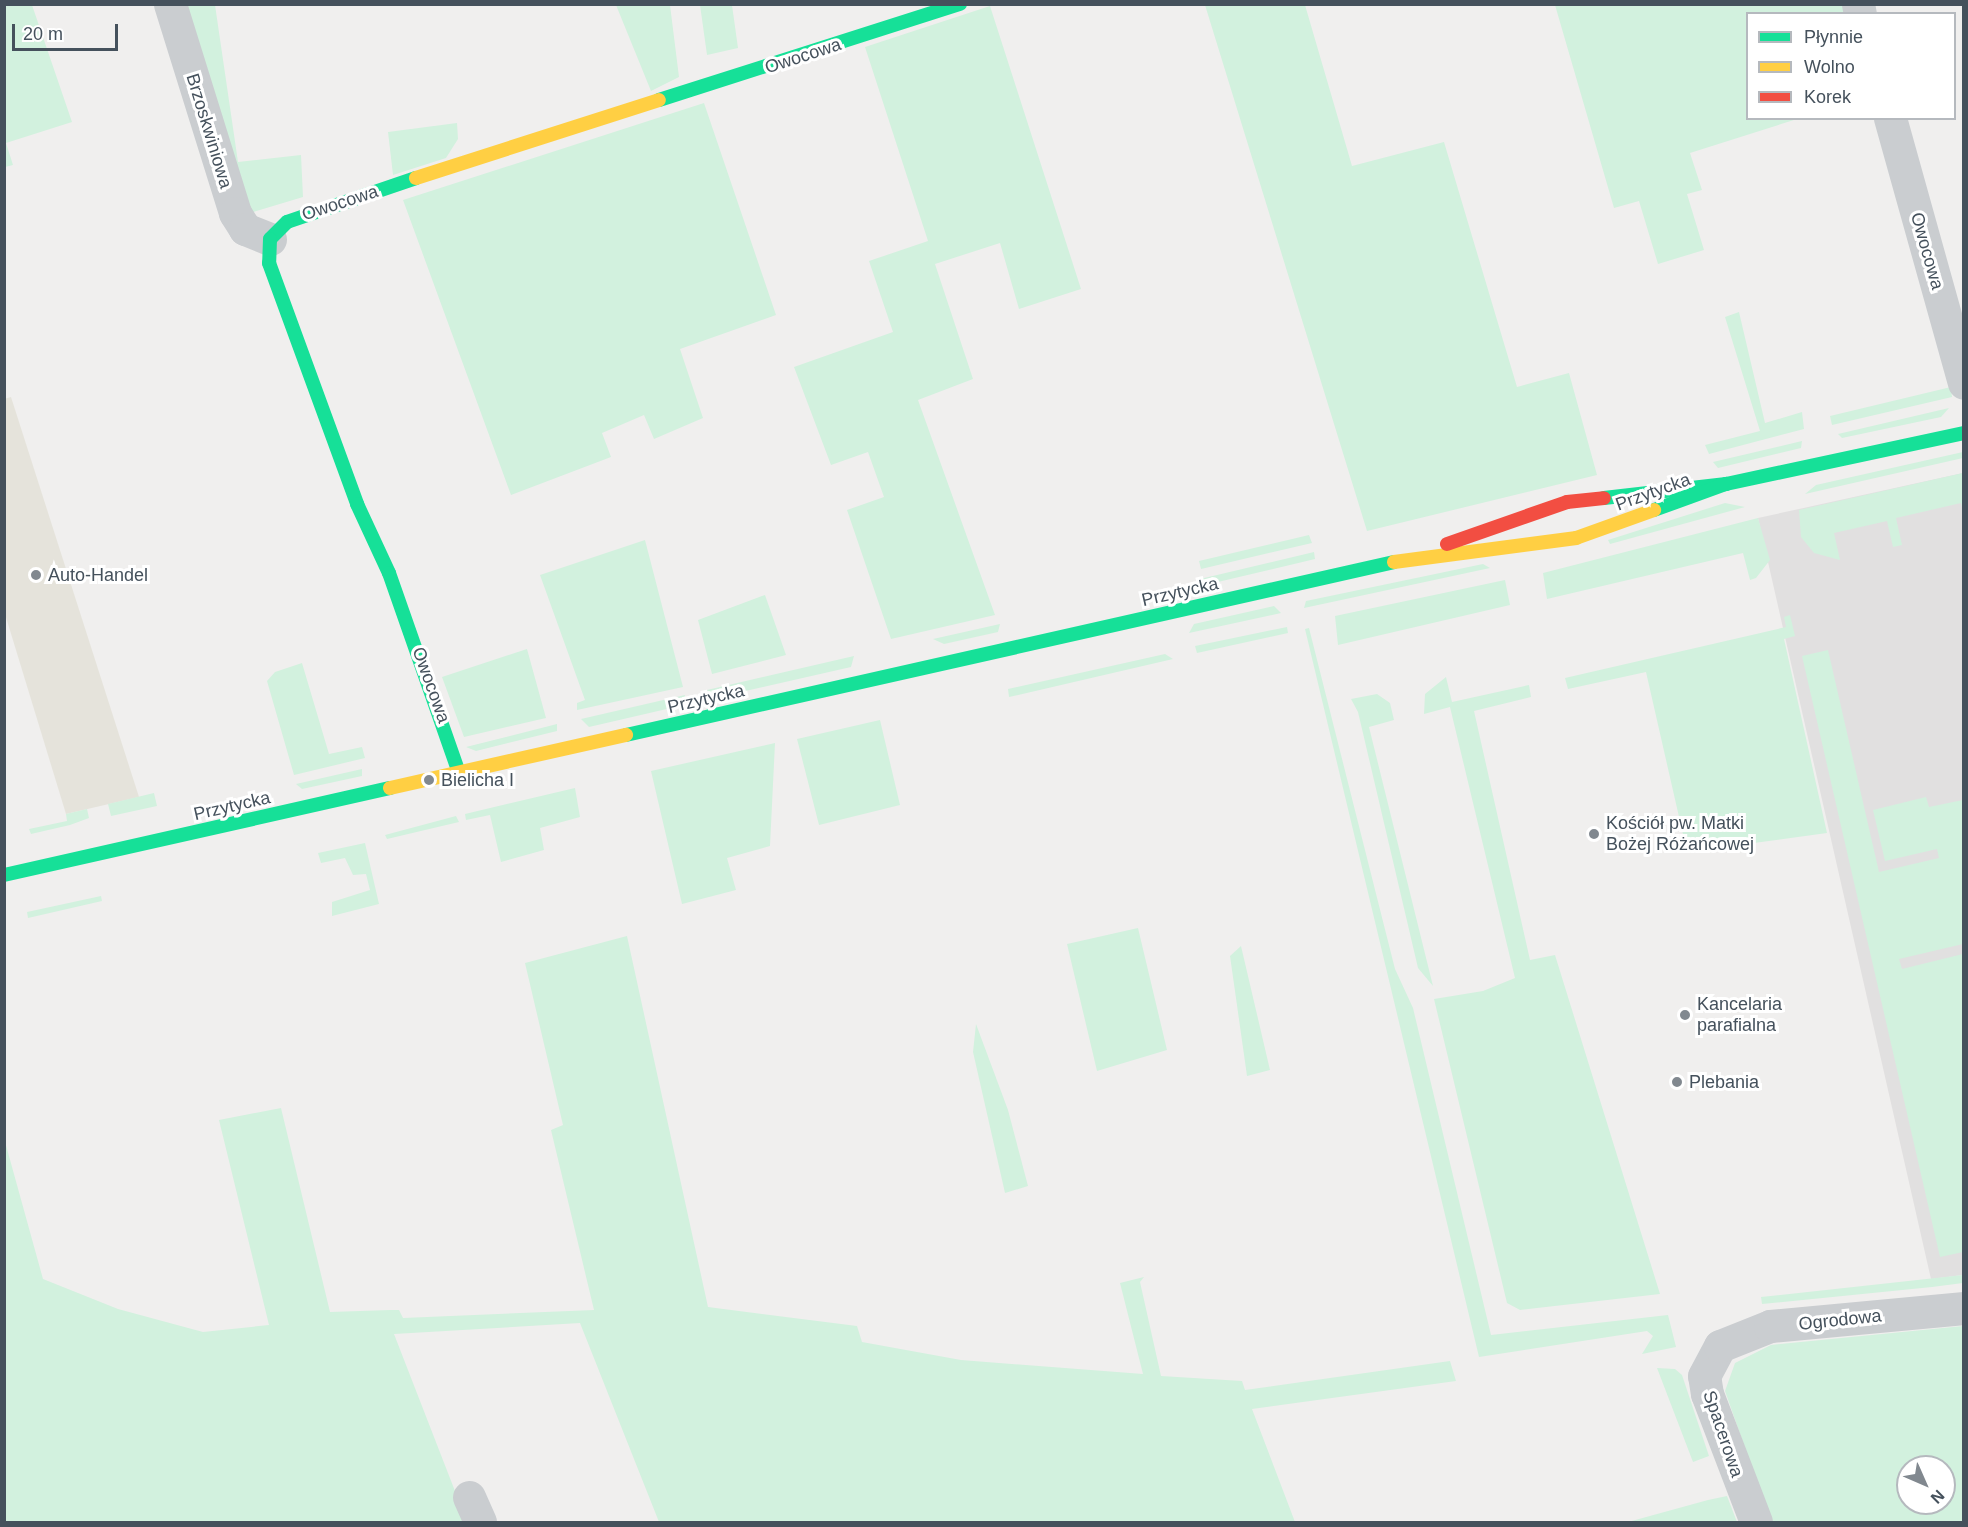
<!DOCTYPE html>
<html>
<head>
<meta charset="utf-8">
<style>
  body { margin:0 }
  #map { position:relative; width:1968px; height:1527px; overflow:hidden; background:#f0efee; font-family:Helvetica,sans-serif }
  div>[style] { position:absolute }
  .commercial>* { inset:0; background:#e5e3db }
  .education>* { inset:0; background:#e1e0e0 }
  .green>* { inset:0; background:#d2f1de }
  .street>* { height:33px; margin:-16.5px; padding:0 16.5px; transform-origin:16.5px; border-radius:16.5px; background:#cacdd0 }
  .fast>* { height:14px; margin:-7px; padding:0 7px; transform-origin:7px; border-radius:7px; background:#16e098 }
  .slow>* { height:14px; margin:-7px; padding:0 7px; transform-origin:7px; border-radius:7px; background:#ffcf43 }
  .jam>* { height:14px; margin:-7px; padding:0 7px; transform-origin:7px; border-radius:7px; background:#f24e42 }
  .dots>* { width:16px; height:16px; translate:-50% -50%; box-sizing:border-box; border:3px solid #fff; border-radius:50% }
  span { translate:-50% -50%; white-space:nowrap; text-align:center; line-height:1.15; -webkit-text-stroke:6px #fff; paint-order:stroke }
  .street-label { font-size:18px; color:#45515c }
  .poi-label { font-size:18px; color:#45515c }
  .left { translate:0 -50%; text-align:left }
  .frame { position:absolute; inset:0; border:6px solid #45515c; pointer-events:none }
  .legend { position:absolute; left:1746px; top:12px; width:210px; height:108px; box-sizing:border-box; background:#fff; border:2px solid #b5b9be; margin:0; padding:8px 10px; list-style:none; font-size:18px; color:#45515c }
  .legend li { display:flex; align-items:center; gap:12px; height:30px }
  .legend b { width:30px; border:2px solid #b5b9be }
  .north { position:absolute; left:1896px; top:1455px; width:60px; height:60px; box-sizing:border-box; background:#fff; border:2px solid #b5b9be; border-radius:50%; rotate:135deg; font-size:16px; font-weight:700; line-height:24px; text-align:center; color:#45515c }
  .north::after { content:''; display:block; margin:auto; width:21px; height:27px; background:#81888f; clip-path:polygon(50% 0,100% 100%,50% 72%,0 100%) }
  .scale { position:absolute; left:12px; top:24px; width:106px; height:27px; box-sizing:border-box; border:3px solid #45515c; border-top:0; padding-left:8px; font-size:18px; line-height:21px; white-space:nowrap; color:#45515c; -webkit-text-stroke:4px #fff; paint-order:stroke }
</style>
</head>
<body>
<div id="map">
  <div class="commercial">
    <i style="clip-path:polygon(11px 397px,139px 797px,66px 814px,5px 614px,4px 399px)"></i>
  </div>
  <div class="education">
    <i style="clip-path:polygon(1963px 473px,1963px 1275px,1931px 1279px,1758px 518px)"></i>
  </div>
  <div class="green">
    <i style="clip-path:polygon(1844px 4px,1847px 13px,1748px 14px,1748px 118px,1797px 119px,1690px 153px,1702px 190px,1687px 194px,1704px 250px,1658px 264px,1639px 201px,1614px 208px,1555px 5px)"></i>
    <i style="clip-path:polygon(4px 5px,32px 5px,72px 122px,6px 143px,13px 165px,5px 167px)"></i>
    <i style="clip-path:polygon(182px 5px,215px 5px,238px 162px,301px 155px,303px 197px,250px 213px)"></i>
    <i style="clip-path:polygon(616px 5px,670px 5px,679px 77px,651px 91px)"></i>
    <i style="clip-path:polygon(700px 5px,732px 5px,738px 48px,707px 55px)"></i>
    <i style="clip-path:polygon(1205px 5px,1305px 5px,1352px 166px,1444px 142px,1517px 387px,1569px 373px,1597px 475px,1367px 531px)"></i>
    <i style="clip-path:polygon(990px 6px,1081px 289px,1019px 309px,1000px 243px,935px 264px,973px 379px,918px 400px,995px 615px,891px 639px,847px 510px,884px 497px,868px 452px,831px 465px,794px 367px,893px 332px,869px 261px,928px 241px,865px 47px)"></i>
    <i style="clip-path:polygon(704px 103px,776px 315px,680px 349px,703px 418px,654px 439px,644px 415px,602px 433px,611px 457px,511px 495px,403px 200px)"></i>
    <i style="clip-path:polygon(457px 123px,458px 139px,446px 158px,393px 175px,388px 132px)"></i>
    <i style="clip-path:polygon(1739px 312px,1765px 423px,1802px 412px,1804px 429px,1709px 454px,1705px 445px,1760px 431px,1725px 317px)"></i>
    <i style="clip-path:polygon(1951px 387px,1952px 397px,1832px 425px,1830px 416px)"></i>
    <i style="clip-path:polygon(1949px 408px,1941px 417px,1842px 438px,1838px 434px)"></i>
    <i style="clip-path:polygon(1802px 441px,1801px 448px,1718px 468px,1713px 462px)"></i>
    <i style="clip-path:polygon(1963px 452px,1963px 458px,1805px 494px,1816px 485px)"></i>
    <i style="clip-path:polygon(1963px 473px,1963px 512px,1961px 503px,1896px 518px,1902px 545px,1893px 547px,1887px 521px,1834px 533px,1840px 560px,1814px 553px,1801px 537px,1799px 510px)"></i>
    <i style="clip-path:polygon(1725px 503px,1745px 507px,1610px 544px,1608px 540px)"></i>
    <i style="clip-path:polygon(1758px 518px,1770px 560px,1756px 578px,1750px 580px,1743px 553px,1547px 599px,1543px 573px)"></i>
    <i style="clip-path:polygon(1309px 535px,1312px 543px,1201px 569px,1199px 561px)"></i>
    <i style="clip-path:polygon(645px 540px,683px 687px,577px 710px,577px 703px,585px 700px,540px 575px)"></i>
    <i style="clip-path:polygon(1314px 552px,1315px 559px,1205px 585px,1200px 579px)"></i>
    <i style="clip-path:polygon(1483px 564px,1490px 568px,1304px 608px,1306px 601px)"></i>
    <i style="clip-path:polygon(1505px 580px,1510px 605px,1338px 645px,1335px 616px)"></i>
    <i style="clip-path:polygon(765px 595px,786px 655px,712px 674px,698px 620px)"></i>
    <i style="clip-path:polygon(1274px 606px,1281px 613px,1189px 633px,1194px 624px)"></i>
    <i style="clip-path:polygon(1790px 615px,1795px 636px,1784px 639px,1827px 833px,1687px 852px,1646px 672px,1568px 689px,1565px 678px,1786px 627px,1784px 617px)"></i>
    <i style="clip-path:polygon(1000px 624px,998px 632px,944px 644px,933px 639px)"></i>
    <i style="clip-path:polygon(1287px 627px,1288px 633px,1197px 653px,1195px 646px)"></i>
    <i style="clip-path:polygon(1309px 628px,1395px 969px,1413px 1008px,1491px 1335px,1668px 1315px,1676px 1347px,1642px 1354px,1653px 1336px,1647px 1331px,1479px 1357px,1305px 629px)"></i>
    <i style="clip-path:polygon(527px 649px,546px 718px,464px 737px,442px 677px)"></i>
    <i style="clip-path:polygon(1828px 650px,1879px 872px,1939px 858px,1937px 849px,1885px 861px,1873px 810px,1926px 797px,1929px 807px,1963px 800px,1963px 944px,1899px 959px,1902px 969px,1963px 954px,1963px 1252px,1940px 1257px,1802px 656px)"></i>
    <i style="clip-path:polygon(1165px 654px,1173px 659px,1009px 697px,1008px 689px)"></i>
    <i style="clip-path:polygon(854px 656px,851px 667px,715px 698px,707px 690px)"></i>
    <i style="clip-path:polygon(302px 663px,329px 754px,362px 747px,365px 758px,294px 775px,267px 681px,275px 672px)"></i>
    <i style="clip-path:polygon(1446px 677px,1452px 702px,1529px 685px,1531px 697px,1474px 711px,1530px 960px,1555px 955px,1660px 1294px,1520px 1310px,1507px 1303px,1434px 999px,1483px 991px,1515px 978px,1450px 707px,1424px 714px,1425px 694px)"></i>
    <i style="clip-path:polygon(1377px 694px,1390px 703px,1394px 720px,1369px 727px,1433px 986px,1418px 968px,1358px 712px,1351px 699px)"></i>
    <i style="clip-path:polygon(685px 695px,684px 705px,589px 727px,581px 719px)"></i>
    <i style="clip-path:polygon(880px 720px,900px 805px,819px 825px,797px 739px)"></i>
    <i style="clip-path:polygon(557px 724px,557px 731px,476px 751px,466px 747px)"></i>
    <i style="clip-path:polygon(775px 743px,770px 846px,727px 858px,736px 890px,682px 904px,651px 771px)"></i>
    <i style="clip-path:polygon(362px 769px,362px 776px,302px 789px,296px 784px)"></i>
    <i style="clip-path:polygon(575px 788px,580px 817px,540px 828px,544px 850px,501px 862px,490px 815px,466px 820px,465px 814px)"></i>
    <i style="clip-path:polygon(154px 793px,157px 806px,111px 816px,108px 804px)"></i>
    <i style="clip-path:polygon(87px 809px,89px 818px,70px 825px,31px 834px,29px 829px,67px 821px,66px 814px)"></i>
    <i style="clip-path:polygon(456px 816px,459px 822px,387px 839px,385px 835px)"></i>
    <i style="clip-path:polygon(365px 843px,379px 904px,332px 916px,332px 902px,370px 890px,366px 874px,353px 875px,345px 858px,321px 863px,318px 853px)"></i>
    <i style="clip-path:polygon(101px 896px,102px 901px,28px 918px,27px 912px)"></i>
    <i style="clip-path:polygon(1138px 928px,1167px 1050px,1097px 1071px,1067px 944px)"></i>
    <i style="clip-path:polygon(627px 936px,708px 1307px,857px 1326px,862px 1342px,961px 1360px,1143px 1374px,1120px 1283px,1144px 1277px,1140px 1282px,1161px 1376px,1242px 1381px,1245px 1390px,1450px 1361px,1456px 1381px,1252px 1409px,1295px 1522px,659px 1522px,580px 1323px,394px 1334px,467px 1522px,5px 1522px,4px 1138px,43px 1279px,118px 1309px,203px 1332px,269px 1325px,219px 1120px,281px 1108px,330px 1312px,390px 1310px,399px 1310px,403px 1318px,594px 1310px,551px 1130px,563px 1125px,525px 963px)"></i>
    <i style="clip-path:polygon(1241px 946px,1270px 1070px,1247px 1076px,1230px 956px)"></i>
    <i style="clip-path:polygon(976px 1024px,1008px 1110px,1028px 1186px,1005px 1193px,973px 1052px)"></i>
    <i style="clip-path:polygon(1963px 1275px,1963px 1283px,1932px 1287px,1762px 1304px,1761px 1297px)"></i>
    <i style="clip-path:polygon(evenodd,1963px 1326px,1963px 1522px,1771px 1522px,1725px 1391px,1735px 1363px,1771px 1345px,1963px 1326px,1908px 1467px,1944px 1467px,1944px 1503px,1908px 1503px,1908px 1467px)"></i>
    <i style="clip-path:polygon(1657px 1368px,1675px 1369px,1682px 1375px,1709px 1456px,1693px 1462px)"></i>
    <i style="clip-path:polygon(1727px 1496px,1737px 1522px,1628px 1522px,1708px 1500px)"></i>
  </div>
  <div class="street">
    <i style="left:170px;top:4px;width:219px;rotate:72.7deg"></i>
    <i style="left:235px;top:213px;width:19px;rotate:58deg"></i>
    <i style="left:245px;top:229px;width:27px;rotate:22deg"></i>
    <i style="left:1858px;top:4px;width:10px;rotate:79deg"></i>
    <i style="left:1890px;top:118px;width:275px;rotate:74.4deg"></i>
    <i style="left:469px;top:1497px;width:27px;rotate:66deg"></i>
    <i style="left:1756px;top:1522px;width:137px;rotate:-110.9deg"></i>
    <i style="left:1707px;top:1394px;width:18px;rotate:-99deg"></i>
    <i style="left:1704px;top:1376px;width:34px;rotate:-62deg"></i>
    <i style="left:1720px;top:1346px;width:54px;rotate:-21.8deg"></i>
    <i style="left:1770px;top:1326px;width:195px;rotate:-5.3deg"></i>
  </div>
  <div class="fast">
    <i style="left:659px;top:100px;width:316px;rotate:-17.7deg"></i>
    <i style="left:416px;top:178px;width:136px;rotate:161.2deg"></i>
    <i style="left:287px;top:222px;width:24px;rotate:135deg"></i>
    <i style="left:270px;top:239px;width:24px;rotate:92deg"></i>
    <i style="left:269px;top:263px;width:257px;rotate:69.9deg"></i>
    <i style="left:357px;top:504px;width:76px;rotate:65.1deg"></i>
    <i style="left:389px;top:573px;width:212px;rotate:70.7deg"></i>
    <i style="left:1604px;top:498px;width:123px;rotate:-6.5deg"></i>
    <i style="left:1726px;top:484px;width:243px;rotate:-12.1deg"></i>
    <i style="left:1654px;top:510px;width:77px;rotate:-19.9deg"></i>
    <i style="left:626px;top:735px;width:787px;rotate:-12.69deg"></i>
    <i style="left:4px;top:875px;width:396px;rotate:-12.7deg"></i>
  </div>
  <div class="slow">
    <i style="left:416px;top:178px;width:255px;rotate:-17.8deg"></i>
    <i style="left:1394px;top:562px;width:184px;rotate:-7.5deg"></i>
    <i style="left:1576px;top:538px;width:83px;rotate:-19.7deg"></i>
    <i style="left:390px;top:788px;width:242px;rotate:-12.7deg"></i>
  </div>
  <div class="jam">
    <i style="left:1447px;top:544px;width:127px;rotate:-19.3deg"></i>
    <i style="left:1567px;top:502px;width:37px;rotate:-6deg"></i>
  </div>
  <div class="dots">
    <i style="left:36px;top:575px;background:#81888f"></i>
    <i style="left:429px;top:780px;background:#81888f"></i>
    <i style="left:1594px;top:834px;background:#81888f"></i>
    <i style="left:1685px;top:1015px;background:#81888f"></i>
    <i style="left:1677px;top:1082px;background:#81888f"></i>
  </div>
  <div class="street-label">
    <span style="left:803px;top:56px;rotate:-18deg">Owocowa</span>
    <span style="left:209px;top:131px;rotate:73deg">Brzoskwiniowa</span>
    <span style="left:340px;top:203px;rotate:-18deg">Owocowa</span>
    <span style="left:1927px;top:251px;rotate:74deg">Owocowa</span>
    <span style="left:1653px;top:492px;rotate:-20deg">Przytycka</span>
    <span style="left:1180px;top:592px;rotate:-13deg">Przytycka</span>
    <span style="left:431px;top:685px;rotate:70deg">Owocowa</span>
    <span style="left:706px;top:699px;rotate:-13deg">Przytycka</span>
    <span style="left:232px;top:806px;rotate:-13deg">Przytycka</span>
    <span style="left:1840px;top:1320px;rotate:-6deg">Ogrodowa</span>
    <span style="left:1723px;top:1434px;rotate:71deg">Spacerowa</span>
  </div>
  <div class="poi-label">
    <span class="left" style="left:48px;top:575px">Auto-Handel</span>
    <span class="left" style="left:441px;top:780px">Bielicha I</span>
    <span class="left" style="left:1606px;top:834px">Kościół pw. Matki<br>Bożej Różańcowej</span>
    <span class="left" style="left:1697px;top:1015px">Kancelaria<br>parafialna</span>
    <span class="left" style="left:1689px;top:1082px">Plebania</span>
  </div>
  <div class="frame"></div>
  <ul class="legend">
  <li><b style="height:8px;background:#16e098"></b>Płynnie</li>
  <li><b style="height:8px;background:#ffcf43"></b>Wolno</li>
  <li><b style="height:8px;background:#f24e42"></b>Korek</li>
  </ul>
  <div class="north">N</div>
  <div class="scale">20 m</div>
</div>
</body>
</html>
